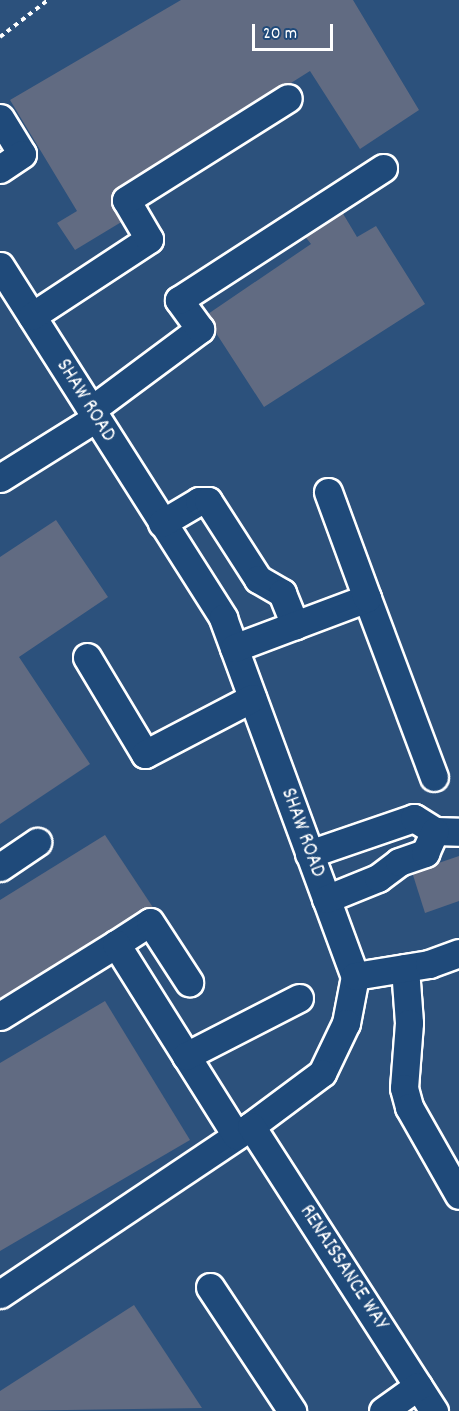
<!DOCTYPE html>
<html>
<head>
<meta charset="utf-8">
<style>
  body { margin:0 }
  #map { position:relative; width:459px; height:1411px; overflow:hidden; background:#2c517c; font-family:Dekko,sans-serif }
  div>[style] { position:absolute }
  .building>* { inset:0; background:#616b82 }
  .path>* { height:4px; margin-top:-2px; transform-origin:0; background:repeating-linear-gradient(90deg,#fff 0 4.5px,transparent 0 9px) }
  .roads { filter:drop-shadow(2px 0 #fff) drop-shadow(-2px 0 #fff) drop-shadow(0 2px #fff) drop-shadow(0 -2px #fff) }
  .minor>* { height:27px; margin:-13.5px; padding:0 13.5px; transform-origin:13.5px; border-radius:13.5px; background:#1f4a7a }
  span { translate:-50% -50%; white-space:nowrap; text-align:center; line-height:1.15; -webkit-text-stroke:4.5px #1f4a7a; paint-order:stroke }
  .street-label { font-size:21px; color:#fff }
  .scale { position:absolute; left:252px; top:24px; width:81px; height:27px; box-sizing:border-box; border:3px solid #fff; border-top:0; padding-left:8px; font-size:18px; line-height:21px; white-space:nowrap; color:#fff; -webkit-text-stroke:4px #1f4a7a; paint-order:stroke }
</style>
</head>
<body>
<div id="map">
  <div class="building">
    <i style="clip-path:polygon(181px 0,353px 0,419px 110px,360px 149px,310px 71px,113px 195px,128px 218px,75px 250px,57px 223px,77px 211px,10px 100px)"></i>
    <i style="clip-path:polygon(342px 212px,357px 237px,376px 226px,425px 304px,264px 407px,205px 316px,311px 244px,304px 235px)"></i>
    <i style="clip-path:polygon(56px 520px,108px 597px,19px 657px,90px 764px,0 824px,0 557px)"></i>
    <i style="clip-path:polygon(105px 835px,156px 912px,0 1014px,0 900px)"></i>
    <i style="clip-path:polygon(459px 856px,459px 901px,425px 913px,412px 872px)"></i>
    <i style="clip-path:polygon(105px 1001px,190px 1140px,0 1251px,0 1063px)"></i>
    <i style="clip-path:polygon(134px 1305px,202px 1408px,0 1411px,0 1391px)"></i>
  </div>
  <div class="path">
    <i style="left:0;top:37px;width:61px;rotate:-37.6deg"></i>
  </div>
  <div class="roads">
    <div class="minor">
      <i style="left:0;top:118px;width:42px;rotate:58.6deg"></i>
      <i style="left:22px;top:154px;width:27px;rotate:146deg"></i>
      <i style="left:0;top:266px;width:417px;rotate:57.6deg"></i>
      <i style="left:223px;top:618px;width:382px;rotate:69.8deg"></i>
      <i style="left:355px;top:976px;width:48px;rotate:100.8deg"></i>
      <i style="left:346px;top:1023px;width:55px;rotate:115.6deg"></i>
      <i style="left:322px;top:1073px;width:89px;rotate:143.3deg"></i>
      <i style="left:251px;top:1126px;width:302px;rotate:146.2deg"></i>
      <i style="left:32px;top:316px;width:140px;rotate:-33.3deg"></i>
      <i style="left:149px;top:239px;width:45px;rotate:-120.5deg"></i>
      <i style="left:126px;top:200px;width:191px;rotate:-32.2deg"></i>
      <i style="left:91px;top:410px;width:136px;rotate:-36.6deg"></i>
      <i style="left:200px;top:329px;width:36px;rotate:-126deg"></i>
      <i style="left:179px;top:300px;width:243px;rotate:-32.9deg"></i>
      <i style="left:0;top:478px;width:113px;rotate:-32deg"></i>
      <i style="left:162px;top:523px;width:43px;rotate:-30.7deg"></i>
      <i style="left:199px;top:501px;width:9px"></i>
      <i style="left:208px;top:501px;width:93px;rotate:57.3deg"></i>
      <i style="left:258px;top:579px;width:28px;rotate:30deg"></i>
      <i style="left:282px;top:593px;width:35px;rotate:68deg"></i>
      <i style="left:367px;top:598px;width:191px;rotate:69.5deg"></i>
      <i style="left:234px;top:648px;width:142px;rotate:-20.6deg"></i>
      <i style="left:367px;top:598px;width:113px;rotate:-110.2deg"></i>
      <i style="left:87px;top:657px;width:113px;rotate:59.1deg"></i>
      <i style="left:145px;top:754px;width:121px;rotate:-27.6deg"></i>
      <i style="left:309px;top:854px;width:111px;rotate:-18.9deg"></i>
      <i style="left:414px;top:818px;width:25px;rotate:32deg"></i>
      <i style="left:435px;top:831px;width:24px;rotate:2deg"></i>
      <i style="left:0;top:867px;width:45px;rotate:-34deg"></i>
      <i style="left:326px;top:899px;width:56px;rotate:-22deg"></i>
      <i style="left:378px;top:878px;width:26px;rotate:-37deg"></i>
      <i style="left:399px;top:862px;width:28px;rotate:-19deg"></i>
      <i style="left:425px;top:853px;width:24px;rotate:-66deg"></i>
      <i style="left:116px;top:944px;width:40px;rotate:-32.9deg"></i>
      <i style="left:150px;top:922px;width:72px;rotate:57deg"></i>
      <i style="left:405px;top:968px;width:55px;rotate:85.8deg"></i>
      <i style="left:409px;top:1023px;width:65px;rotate:94.4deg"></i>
      <i style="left:404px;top:1088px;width:20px;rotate:75deg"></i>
      <i style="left:409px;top:1107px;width:101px;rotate:60.4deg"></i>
      <i style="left:355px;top:976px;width:75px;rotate:-9.2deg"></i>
      <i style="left:429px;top:964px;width:32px;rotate:-20deg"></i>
      <i style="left:0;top:1016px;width:137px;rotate:-31.8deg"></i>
      <i style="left:116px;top:944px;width:226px;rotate:57.9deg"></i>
      <i style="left:186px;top:1056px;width:127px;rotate:-27.2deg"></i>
      <i style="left:251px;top:1126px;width:339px;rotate:57.3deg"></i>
      <i style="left:210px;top:1287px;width:149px;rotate:56.5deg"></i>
      <i style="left:383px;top:1411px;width:43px;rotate:-35.5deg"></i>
    </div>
  </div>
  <div class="street-label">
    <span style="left:85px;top:401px;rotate:58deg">SHAW ROAD</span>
    <span style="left:302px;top:833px;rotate:70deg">SHAW ROAD</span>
    <span style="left:343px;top:1268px;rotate:57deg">RENAISSANCE WAY</span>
  </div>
  <div class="scale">20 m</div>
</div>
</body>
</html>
